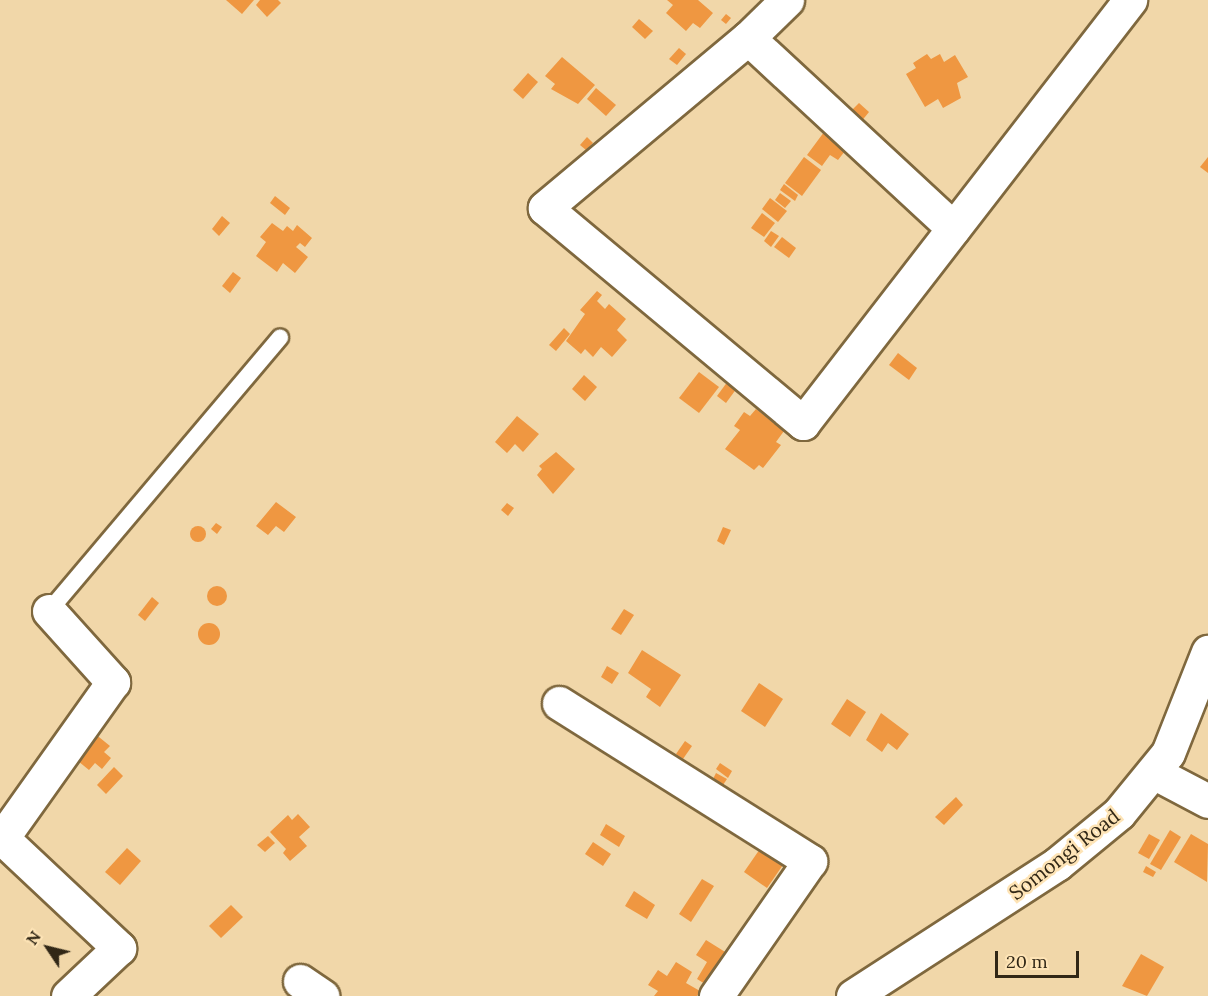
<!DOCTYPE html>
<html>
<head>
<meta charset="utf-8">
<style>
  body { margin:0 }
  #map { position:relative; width:1208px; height:996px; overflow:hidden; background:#f1d7a9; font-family:Lora,serif }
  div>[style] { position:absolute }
  .building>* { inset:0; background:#ef9741 }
  .round { border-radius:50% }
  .roads { filter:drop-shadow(2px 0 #7f683e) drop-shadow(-2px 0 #7f683e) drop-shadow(0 2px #7f683e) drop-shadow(0 -2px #7f683e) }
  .lane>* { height:16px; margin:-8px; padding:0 8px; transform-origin:8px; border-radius:8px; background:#fff }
  .street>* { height:33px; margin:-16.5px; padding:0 16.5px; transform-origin:16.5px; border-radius:16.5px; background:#fff }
  .secondary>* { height:33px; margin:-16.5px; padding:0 16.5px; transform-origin:16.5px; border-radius:16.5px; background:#fff }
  span { translate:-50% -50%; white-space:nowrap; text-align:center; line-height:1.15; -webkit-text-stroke:5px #fee4b6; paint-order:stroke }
  .street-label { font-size:20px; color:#312716 }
  .north { position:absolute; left:18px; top:918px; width:60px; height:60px; -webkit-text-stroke:4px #fee4b6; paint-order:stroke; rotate:305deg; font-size:16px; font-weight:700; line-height:24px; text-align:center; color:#312716 }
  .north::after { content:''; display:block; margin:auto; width:21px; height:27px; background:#312716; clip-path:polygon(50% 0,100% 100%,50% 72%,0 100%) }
  .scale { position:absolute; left:995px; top:951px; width:84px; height:27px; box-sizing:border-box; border:3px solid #312716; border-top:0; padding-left:8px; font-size:18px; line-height:21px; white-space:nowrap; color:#312716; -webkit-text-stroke:4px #fee4b6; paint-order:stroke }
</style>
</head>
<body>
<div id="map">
  <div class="building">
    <i style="clip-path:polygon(226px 0,254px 0,242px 14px)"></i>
    <i style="clip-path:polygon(260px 0,278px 0,281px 3px,267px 17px,256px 5px)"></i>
    <i style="clip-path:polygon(667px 0,698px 0,713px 13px,700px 28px,693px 23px,686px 31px,666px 13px,673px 5px)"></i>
    <i style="clip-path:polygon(726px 14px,731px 18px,726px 24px,721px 20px)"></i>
    <i style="clip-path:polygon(639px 19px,653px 31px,645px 39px,632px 27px)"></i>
    <i style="clip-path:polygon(679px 48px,686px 54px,677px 65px,669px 59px)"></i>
    <i style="clip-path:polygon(927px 54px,931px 59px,940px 54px,944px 62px,955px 55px,968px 77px,957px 83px,961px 98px,943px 108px,938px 99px,925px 107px,906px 74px,916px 68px,913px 63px)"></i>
    <i style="clip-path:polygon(562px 57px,595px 85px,578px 104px,551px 89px,555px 84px,545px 76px)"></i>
    <i style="clip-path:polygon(528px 73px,538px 82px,523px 99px,513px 90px)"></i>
    <i style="clip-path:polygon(596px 88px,616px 105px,606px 116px,587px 99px)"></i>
    <i style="clip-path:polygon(859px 103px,869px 112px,860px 123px,849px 113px)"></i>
    <i style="clip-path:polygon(827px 128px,832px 132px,828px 138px,845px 151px,838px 160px,830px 155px,822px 166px,807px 155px)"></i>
    <i style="clip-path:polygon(587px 137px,593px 143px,586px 150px,580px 145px)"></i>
    <i style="clip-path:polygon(804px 157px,821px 170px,802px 196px,785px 183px)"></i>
    <i style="clip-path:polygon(1208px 157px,1208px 173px,1200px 167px)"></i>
    <i style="clip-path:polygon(784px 184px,798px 195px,795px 201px,780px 190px)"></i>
    <i style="clip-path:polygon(780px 193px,791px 201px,785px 208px,775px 200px)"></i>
    <i style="clip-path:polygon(275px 196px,290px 208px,285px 215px,270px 203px)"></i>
    <i style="clip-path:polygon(770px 198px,787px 211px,778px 222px,762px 209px)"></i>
    <i style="clip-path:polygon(762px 213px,775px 223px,764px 237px,751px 228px)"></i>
    <i style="clip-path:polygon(222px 216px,230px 223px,219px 236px,212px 229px)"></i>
    <i style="clip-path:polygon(272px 223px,283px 231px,287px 226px,293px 231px,297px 225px,312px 238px,305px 247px,300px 243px,296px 247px,308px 257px,295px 273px,283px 263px,277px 272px,256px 256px,266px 242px,260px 237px)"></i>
    <i style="clip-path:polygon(771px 231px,779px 236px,771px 247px,764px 241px)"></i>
    <i style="clip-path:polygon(782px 237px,796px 248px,789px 258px,774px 247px)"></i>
    <i style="clip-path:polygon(233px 272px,241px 278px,230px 293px,222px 286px)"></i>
    <i style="clip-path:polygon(597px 291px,602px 295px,597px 301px,605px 309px,609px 304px,626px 319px,617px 330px,627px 340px,612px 357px,601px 347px,593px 357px,585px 349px,581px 354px,566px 341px,585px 314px,580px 310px)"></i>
    <i style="clip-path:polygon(564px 328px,570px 334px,556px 351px,549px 345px)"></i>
    <i style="clip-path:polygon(898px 353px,917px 368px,909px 380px,889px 365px)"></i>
    <i style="clip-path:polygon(699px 372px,719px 387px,699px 413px,679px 398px)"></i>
    <i style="clip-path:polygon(584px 375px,597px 387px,585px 401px,572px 389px)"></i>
    <i style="clip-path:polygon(728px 381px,737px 388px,726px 403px,717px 396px)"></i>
    <i style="clip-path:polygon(756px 409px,784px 431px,776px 442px,781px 445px,763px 468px,759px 465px,754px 470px,725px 449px,740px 430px,734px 426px,744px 412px,750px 416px)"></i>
    <i style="clip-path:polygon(517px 416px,539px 434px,523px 452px,515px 444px,507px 453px,495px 442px)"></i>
    <i style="clip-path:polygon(556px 452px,575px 469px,553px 494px,537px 475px,542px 469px,539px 466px)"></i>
    <i style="clip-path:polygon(276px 502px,296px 517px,284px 532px,276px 526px,268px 535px,256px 526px)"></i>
    <i style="clip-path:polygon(507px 503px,514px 508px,508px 516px,501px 510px)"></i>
    <i style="clip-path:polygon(216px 523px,222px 527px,217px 534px,211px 529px)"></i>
    <i class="round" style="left:190px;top:526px;width:16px;height:16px"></i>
    <i style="clip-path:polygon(723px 527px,731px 530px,724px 545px,717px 541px)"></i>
    <i class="round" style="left:207px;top:586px;width:20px;height:20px"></i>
    <i style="clip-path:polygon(152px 597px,159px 603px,145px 621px,138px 615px)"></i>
    <i style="clip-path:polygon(624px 609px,634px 615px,621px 635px,611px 629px)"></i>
    <i class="round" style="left:198px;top:623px;width:22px;height:22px"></i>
    <i style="clip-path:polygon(642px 650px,681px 675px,660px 707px,646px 697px,651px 689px,628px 673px)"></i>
    <i style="clip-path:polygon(607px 666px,619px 673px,612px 684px,601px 677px)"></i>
    <i style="clip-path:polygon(759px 683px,783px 699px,765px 727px,741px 711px)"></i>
    <i style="clip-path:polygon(847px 699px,866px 712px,850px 737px,831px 724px)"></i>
    <i style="clip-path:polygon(881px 713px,909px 734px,897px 750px,888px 743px,882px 752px,866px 740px)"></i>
    <i style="clip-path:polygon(94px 733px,110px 746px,104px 752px,111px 758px,102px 769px,95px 763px,89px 770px,73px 757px)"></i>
    <i style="clip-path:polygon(685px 741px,692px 746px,683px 759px,676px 754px)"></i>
    <i style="clip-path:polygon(720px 763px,732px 771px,728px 778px,716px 769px)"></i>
    <i style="clip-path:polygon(114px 767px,123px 776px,106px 794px,97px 785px)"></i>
    <i style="clip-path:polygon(716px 773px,727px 779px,723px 785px,713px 779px)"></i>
    <i style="clip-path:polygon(956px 797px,963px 805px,944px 825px,935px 817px)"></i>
    <i style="clip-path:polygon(298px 814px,310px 827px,299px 837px,307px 846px,290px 861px,283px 853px,286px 849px,270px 832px,288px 815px,292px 820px)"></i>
    <i style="clip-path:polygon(606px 824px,625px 836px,619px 847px,600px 835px)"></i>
    <i style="clip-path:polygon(1170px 830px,1181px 837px,1161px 870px,1150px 864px)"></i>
    <i style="clip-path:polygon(1149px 834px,1160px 840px,1149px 859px,1138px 853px)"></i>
    <i style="clip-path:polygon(1191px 834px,1208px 844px,1207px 882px,1174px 862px)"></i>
    <i style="clip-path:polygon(268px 836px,275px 843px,265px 852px,257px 845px)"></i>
    <i style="clip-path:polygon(593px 842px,611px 854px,603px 866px,585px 854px)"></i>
    <i style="clip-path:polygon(762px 846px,785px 862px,767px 888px,744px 872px)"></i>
    <i style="clip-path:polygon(127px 848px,141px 861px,120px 885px,105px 872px)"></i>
    <i style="clip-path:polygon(1146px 866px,1156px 872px,1153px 877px,1143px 872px)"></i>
    <i style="clip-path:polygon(702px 879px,714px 886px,691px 922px,679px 914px)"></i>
    <i style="clip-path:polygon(634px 891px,655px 905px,647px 919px,625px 906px)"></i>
    <i style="clip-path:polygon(231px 905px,243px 917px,221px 938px,209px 926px)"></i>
    <i style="clip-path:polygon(706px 940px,730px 955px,710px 987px,697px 979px,707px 962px,696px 955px)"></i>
    <i style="clip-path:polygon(1141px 954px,1164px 967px,1147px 996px,1122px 986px)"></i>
    <i style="clip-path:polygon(676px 962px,692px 972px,686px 983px,700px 991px,697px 996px,654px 996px,658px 991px,648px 985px,658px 970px,667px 976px)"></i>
  </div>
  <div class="roads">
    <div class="lane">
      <i style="left:49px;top:611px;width:358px;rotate:-49.8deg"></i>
    </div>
    <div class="street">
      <i style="left:787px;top:0;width:54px;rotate:135.7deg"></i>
      <i style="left:748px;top:38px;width:265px;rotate:140.1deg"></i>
      <i style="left:545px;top:208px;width:336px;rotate:39.8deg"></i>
      <i style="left:803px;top:423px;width:535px;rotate:-52.29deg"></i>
      <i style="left:748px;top:38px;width:280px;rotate:42.8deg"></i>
      <i style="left:49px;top:611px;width:96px;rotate:48deg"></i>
      <i style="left:113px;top:682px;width:191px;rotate:125.4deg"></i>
      <i style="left:2px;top:838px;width:161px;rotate:43.2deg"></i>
      <i style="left:119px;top:948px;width:70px;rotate:136.7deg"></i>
      <i style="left:559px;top:703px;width:297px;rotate:32.2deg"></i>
      <i style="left:810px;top:861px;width:165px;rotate:124.8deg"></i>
      <i style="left:1153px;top:772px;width:62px;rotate:27.8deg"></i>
      <i style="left:300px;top:981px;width:27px;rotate:34deg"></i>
    </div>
    <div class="secondary">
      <i style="left:853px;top:996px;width:243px;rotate:-32.9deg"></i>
      <i style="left:1057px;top:864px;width:80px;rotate:-39.4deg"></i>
      <i style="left:1119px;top:813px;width:77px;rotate:-50.8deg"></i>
      <i style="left:1168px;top:753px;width:109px;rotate:-68.4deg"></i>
    </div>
  </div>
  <div class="street-label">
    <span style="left:1064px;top:854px;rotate:-38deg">Somongi Road</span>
  </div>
  <div class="north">N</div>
  <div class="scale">20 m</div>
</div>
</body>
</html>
